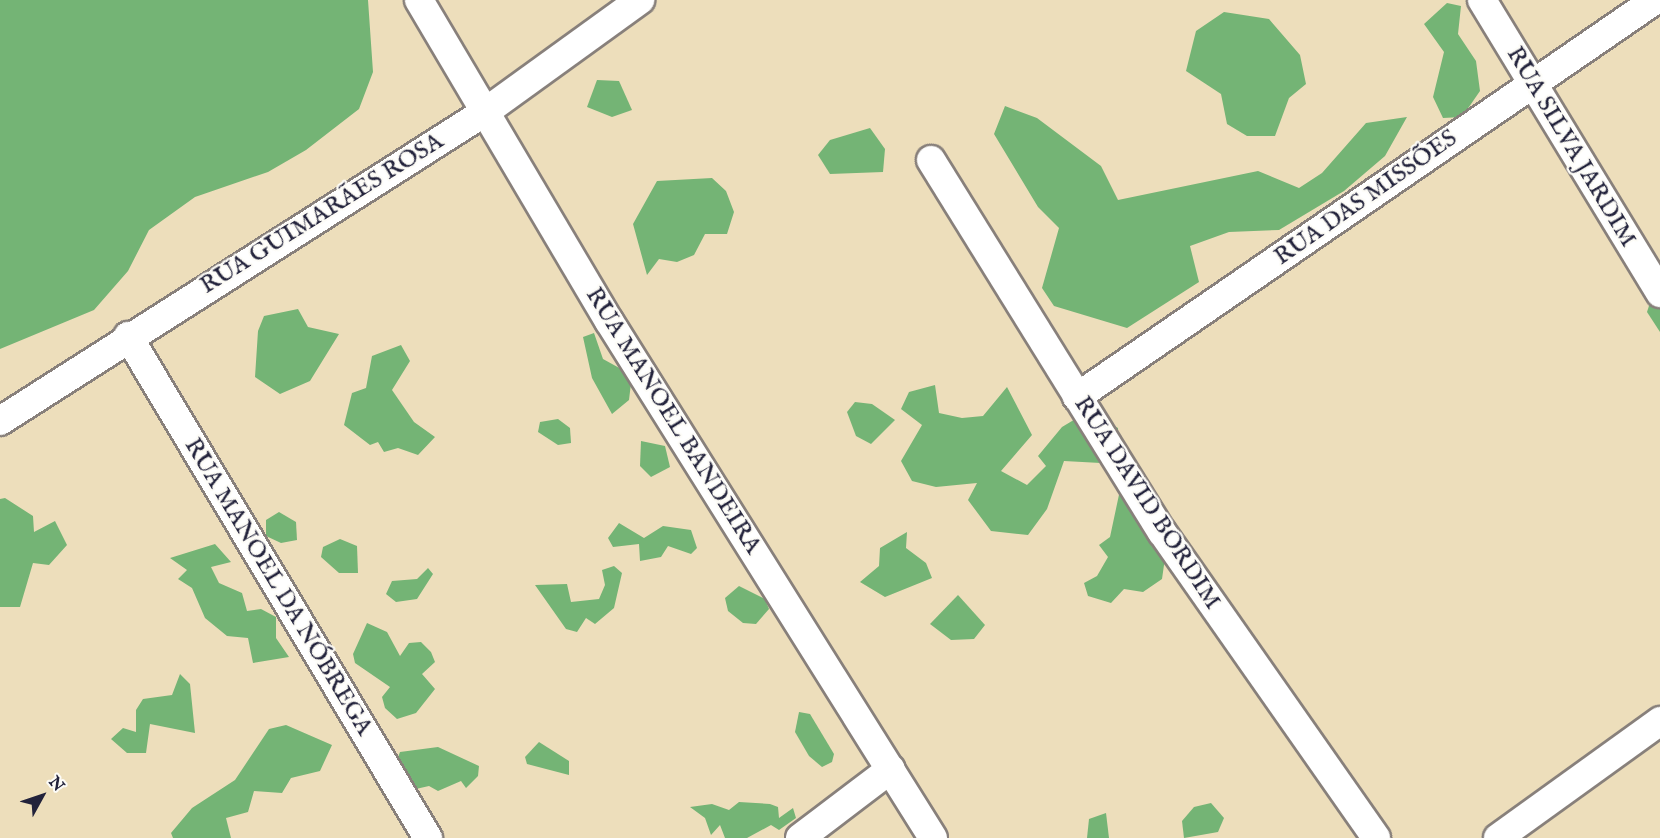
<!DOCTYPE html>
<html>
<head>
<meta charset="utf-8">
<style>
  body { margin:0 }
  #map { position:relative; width:1660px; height:838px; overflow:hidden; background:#eddebb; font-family:"IM FELL English",serif }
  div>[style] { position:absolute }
  .forest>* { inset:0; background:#74b475 }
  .roads { filter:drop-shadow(2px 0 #88807b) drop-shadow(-2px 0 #88807b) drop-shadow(0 2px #88807b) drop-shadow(0 -2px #88807b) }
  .minor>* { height:28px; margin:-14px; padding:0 14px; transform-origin:14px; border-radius:14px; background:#fff }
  span { translate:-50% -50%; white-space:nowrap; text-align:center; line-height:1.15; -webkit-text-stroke:4.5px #fdfcf7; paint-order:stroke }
  .street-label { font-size:24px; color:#22223b }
  .north { position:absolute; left:12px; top:766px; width:60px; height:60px; -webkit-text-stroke:4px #fdfcf7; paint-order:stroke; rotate:50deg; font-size:16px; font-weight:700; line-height:24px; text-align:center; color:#22223b }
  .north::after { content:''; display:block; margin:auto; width:21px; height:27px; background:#22223b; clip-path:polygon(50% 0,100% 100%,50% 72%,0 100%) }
</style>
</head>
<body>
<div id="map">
  <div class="forest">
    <i style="clip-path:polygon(0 0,368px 0,373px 72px,359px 109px,306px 150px,268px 172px,195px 197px,149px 230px,128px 271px,94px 310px,0 349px)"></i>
    <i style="clip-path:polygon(1447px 3px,1461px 6px,1458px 34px,1476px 61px,1480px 91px,1462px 117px,1443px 118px,1433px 97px,1444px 52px,1424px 24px)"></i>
    <i style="clip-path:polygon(1224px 12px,1269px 19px,1300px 55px,1306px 84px,1289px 98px,1275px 136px,1247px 136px,1227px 124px,1221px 94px,1186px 71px,1196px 31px)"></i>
    <i style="clip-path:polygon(597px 80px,619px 81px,632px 110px,612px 117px,587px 107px)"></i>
    <i style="clip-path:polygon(1005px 106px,1037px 118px,1101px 166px,1118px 200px,1258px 171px,1299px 188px,1322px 173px,1366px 123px,1407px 117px,1385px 156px,1344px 191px,1279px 230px,1229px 232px,1190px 246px,1199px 282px,1127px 328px,1054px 306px,1042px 288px,1059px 228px,1038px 207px,994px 134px)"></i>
    <i style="clip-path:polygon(870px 128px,885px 149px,883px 172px,830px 174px,818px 155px,830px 140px)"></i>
    <i style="clip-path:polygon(712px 178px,726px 191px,734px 212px,727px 234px,705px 234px,694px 255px,677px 262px,659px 259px,647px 275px,633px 224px,657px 181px)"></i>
    <i style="clip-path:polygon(1660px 272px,1660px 332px,1647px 312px)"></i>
    <i style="clip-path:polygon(298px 309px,308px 327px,339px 334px,310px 381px,280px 394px,255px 377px,258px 331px,264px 316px)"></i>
    <i style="clip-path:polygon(594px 333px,603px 359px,632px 375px,629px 400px,612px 414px,592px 378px,583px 337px)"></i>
    <i style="clip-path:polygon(401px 345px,410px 361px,392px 390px,414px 422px,435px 437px,418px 455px,398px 448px,384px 452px,378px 442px,370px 445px,344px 425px,352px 393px,366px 388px,372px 356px)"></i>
    <i style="clip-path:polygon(935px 385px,939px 413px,962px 418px,983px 416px,1007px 387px,1032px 435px,1001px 471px,1027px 485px,1046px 466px,1038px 456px,1062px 427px,1087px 412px,1118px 428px,1119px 464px,1064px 461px,1047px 509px,1028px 535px,991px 531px,968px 500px,977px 483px,936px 487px,912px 481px,901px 461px,922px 425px,901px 409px,909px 392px)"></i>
    <i style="clip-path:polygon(855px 402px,872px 404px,895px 420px,871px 444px,856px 436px,847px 412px)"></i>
    <i style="clip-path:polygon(558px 419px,570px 428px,571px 443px,558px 445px,538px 432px,540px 422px)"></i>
    <i style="clip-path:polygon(641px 441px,665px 446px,670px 467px,651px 477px,640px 466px)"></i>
    <i style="clip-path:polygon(1120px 490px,1165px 558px,1162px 579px,1143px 592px,1124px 589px,1111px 603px,1088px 596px,1084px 583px,1097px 576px,1108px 557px,1099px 545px,1110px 537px)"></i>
    <i style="clip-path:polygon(5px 498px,33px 516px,34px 532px,55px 521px,67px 545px,49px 565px,33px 563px,20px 607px,0 607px,0 499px)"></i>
    <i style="clip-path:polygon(279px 512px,296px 522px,297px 540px,281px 543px,266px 536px,266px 520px)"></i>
    <i style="clip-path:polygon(619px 523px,644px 538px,663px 526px,691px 530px,697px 548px,691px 554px,668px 546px,661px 557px,640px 561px,639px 544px,613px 547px,608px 538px)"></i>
    <i style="clip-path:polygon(907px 532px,906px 548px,926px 563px,932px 578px,885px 597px,860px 582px,879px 566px,880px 548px)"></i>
    <i style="clip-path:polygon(340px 539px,357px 546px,358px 573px,339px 573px,321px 557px,323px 547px)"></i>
    <i style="clip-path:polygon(215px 544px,231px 562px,211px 567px,219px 583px,242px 593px,247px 611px,261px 609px,276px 617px,276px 638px,289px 657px,253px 663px,248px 638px,227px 636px,205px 618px,192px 588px,178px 579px,187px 570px,170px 558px)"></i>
    <i style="clip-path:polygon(614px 566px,622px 573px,614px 608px,595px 624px,586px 618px,577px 632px,566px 629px,535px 585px,567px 584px,571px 602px,599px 599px,605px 585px,602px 570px)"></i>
    <i style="clip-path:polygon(428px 568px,433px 574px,417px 599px,396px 602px,386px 594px,392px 581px,417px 579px)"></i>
    <i style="clip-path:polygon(739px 586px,765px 599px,769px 609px,756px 624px,743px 623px,728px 611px,725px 598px)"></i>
    <i style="clip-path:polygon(958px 595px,985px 625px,974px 639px,951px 640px,930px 624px)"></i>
    <i style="clip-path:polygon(367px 623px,387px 632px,400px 656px,409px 643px,421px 642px,431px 652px,435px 662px,422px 674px,435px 689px,416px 713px,397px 719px,385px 708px,382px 697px,390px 687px,355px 663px,353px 654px)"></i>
    <i style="clip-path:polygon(180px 674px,190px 684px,195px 733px,150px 724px,146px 753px,127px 753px,111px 739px,123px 728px,136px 732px,136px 710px,143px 699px,172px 695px)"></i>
    <i style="clip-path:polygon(799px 712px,810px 714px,834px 754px,832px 762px,822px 767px,809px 756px,795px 732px)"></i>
    <i style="clip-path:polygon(286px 725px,332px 745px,320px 771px,291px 778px,282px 793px,254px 791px,248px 812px,226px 818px,231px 838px,173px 838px,171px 833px,192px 808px,235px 780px,269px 729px)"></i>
    <i style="clip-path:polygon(539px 742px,569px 761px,569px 775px,527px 764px,525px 757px)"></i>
    <i style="clip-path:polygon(438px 747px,479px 766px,478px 776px,466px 788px,461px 781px,438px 791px,429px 786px,407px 791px,394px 768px,400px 752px)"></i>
    <i style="clip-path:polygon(739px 802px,770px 804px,778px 807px,779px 818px,793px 808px,796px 818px,779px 830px,771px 825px,747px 838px,725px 838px,720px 825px,711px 835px,705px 818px,690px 807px,712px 804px,729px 810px)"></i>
    <i style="clip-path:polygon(1211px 803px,1224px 818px,1218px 832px,1184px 838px,1182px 821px,1194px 807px)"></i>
    <i style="clip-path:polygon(1106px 813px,1109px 838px,1087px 838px,1089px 819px)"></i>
  </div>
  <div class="roads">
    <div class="minor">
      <i style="left:419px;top:0;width:373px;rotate:59.4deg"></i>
      <i style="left:609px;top:321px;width:610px;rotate:57.92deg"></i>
      <i style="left:1482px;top:0;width:343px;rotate:58.7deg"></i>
      <i style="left:931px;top:160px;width:438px;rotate:58.2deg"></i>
      <i style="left:1162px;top:532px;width:373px;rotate:55deg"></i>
      <i style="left:128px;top:336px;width:585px;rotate:59.14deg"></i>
      <i style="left:1077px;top:397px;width:701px;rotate:-34.48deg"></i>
      <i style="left:0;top:421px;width:579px;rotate:-32.51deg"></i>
      <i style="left:488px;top:110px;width:188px;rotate:-35.9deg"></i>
      <i style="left:800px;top:838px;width:114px;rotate:-37.2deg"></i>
      <i style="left:1498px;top:838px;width:200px;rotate:-35.8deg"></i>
    </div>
  </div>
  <div class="street-label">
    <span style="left:1571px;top:147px;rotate:59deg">RUA SILVA JARDIM</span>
    <span style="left:1366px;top:198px;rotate:-35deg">RUA DAS MISSÕES</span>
    <span style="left:322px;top:214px;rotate:-32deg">RUA GUIMARÃES ROSA</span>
    <span style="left:673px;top:421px;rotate:58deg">RUA MANOEL BANDEIRA</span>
    <span style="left:1147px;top:503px;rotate:57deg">RUA DAVID BORDIM</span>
    <span style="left:278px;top:587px;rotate:59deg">RUA MANOEL DA NÓBREGA</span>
  </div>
  <div class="north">N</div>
</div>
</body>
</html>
